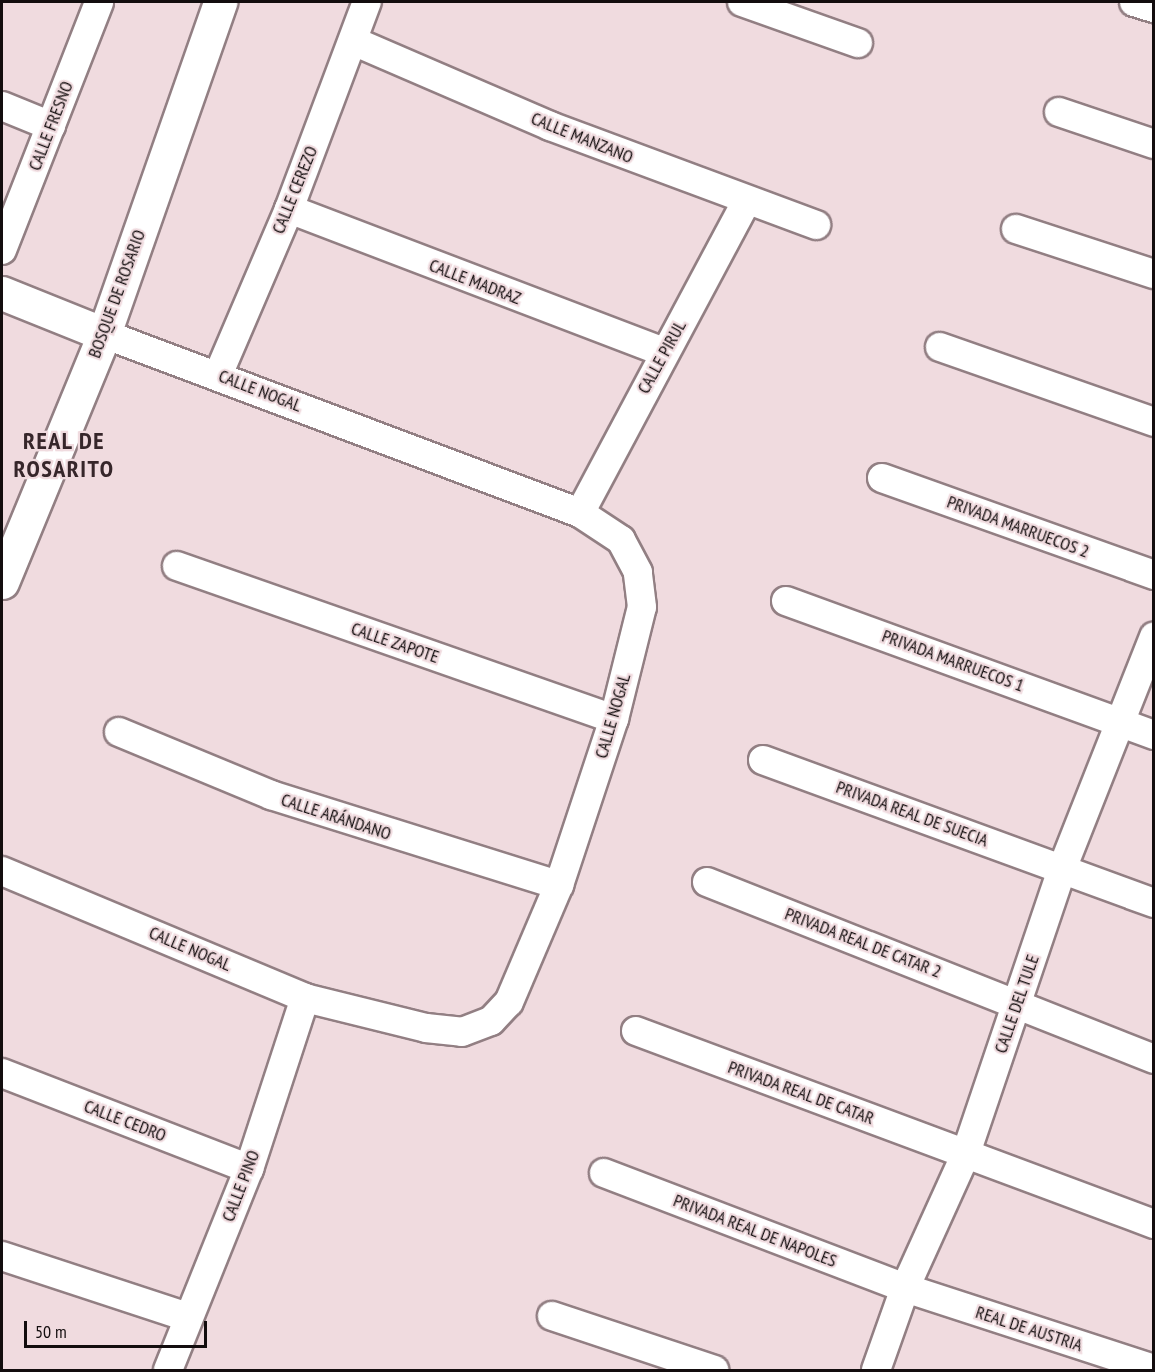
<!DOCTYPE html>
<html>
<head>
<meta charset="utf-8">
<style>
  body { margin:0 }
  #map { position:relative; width:1155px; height:1372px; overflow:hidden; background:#f0dbdf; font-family:"PT Sans Narrow",sans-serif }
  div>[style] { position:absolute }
  .roads { filter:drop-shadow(2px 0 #927f83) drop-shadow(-2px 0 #927f83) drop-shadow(0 2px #927f83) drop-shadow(0 -2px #927f83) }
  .minor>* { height:28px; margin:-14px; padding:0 14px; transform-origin:14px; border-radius:14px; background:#fff }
  .major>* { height:33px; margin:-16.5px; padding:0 16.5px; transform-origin:16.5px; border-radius:16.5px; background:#fff }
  span { translate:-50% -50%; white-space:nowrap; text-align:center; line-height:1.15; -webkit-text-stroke:4.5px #f0dbdf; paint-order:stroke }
  .street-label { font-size:18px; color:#130d0e }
  .district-label { font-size:24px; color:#36262a; font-weight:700; letter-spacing:1.5px }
  .frame { position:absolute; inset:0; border:3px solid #130d0e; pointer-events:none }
  .scale { position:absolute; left:24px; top:1321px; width:183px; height:27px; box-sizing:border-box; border:3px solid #130d0e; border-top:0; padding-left:8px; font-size:18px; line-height:21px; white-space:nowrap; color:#130d0e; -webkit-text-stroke:4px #f0dbdf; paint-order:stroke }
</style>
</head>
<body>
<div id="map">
  <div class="roads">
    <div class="minor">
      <i style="left:742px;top:2px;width:123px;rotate:19.5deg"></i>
      <i style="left:1134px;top:2px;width:21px;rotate:17deg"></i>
      <i style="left:353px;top:41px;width:215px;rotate:23.3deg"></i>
      <i style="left:550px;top:126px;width:284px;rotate:20.4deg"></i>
      <i style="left:2px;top:106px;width:53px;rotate:22.2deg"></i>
      <i style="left:1059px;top:112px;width:100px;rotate:18.6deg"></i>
      <i style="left:289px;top:209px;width:400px;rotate:20.9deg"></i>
      <i style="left:1016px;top:229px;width:145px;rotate:18.1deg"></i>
      <i style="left:2px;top:250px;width:266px;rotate:-68.6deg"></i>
      <i style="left:940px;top:347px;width:227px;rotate:19.3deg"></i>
      <i style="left:218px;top:375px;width:181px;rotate:-66.8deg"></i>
      <i style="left:289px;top:209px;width:221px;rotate:-69.4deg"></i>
      <i style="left:882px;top:478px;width:289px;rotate:19.6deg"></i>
      <i style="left:580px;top:513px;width:353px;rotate:-61.9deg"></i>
      <i style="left:177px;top:566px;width:463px;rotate:19.3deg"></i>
      <i style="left:786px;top:601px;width:392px;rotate:20deg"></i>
      <i style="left:119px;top:732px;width:165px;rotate:22.5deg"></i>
      <i style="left:271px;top:795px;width:302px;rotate:17.4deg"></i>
      <i style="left:763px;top:760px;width:416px;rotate:20.1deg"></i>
      <i style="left:2px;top:871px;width:329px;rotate:22.7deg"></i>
      <i style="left:305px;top:998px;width:125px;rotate:13.9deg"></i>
      <i style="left:426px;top:1028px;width:36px;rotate:6deg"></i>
      <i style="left:462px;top:1032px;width:31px;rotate:-21deg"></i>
      <i style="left:491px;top:1021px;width:26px;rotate:-47deg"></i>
      <i style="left:509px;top:1002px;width:127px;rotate:-66.9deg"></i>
      <i style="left:559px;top:885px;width:175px;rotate:-71.7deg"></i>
      <i style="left:614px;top:719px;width:115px;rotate:-76deg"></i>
      <i style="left:642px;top:607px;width:35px;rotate:-97deg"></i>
      <i style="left:638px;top:572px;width:36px;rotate:-118deg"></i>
      <i style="left:621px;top:540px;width:49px;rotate:-146.6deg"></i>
      <i style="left:580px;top:513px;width:509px;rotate:-159.39deg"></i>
      <i style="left:707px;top:882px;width:481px;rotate:21.6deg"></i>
      <i style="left:636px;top:1031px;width:553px;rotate:20.43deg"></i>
      <i style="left:2px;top:1073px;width:265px;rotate:21.2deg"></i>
      <i style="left:604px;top:1173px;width:322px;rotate:20.9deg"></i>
      <i style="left:905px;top:1288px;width:262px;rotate:18deg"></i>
      <i style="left:2px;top:1256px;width:196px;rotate:18.2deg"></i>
      <i style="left:552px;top:1316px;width:171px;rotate:18.4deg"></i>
      <i style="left:168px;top:1370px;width:217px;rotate:-68.1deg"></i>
      <i style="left:249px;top:1169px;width:180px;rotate:-71.9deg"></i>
      <i style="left:876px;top:1370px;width:87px;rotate:-70.5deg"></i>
      <i style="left:905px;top:1288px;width:145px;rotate:-65.6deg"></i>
      <i style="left:965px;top:1156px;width:303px;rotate:-71.3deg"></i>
      <i style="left:1062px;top:869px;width:250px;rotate:-68.4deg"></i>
    </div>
    <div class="major">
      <i style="left:2px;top:293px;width:110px;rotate:21.9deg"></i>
      <i style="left:2px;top:582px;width:268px;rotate:-67.6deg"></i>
      <i style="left:104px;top:334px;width:352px;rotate:-70.7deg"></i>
    </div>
  </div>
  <div class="street-label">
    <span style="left:51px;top:126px;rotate:-69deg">CALLE FRESNO</span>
    <span style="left:582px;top:138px;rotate:22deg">CALLE MANZANO</span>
    <span style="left:295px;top:190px;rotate:-68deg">CALLE CEREZO</span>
    <span style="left:475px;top:282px;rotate:21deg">CALLE MADRAZ</span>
    <span style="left:117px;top:294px;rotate:-70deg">BOSQUE DE ROSARIO</span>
    <span style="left:662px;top:357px;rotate:-61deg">CALLE PIRUL</span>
    <span style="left:260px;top:391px;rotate:21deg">CALLE NOGAL</span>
    <span style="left:1018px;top:527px;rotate:20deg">PRIVADA MARRUECOS 2</span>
    <span style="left:395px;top:643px;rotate:19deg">CALLE ZAPOTE</span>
    <span style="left:953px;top:661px;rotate:20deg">PRIVADA MARRUECOS 1</span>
    <span style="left:613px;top:716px;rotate:-74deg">CALLE NOGAL</span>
    <span style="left:912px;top:814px;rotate:20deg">PRIVADA REAL DE SUECIA</span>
    <span style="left:336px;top:817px;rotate:18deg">CALLE ARÁNDANO</span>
    <span style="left:863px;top:943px;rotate:21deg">PRIVADA REAL DE CATAR 2</span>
    <span style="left:190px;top:949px;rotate:23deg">CALLE NOGAL</span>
    <span style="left:1017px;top:1004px;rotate:-71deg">CALLE DEL TULE</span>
    <span style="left:801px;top:1093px;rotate:20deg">PRIVADA REAL DE CATAR</span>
    <span style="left:125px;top:1121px;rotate:21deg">CALLE CEDRO</span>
    <span style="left:241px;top:1186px;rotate:-69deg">CALLE PINO</span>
    <span style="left:755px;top:1231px;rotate:21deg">PRIVADA REAL DE NAPOLES</span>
    <span style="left:1029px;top:1329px;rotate:18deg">REAL DE AUSTRIA</span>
  </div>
  <div class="district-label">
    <span style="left:64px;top:455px">REAL DE<br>ROSARITO</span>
  </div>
  <div class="frame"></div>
  <div class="scale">50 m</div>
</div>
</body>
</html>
